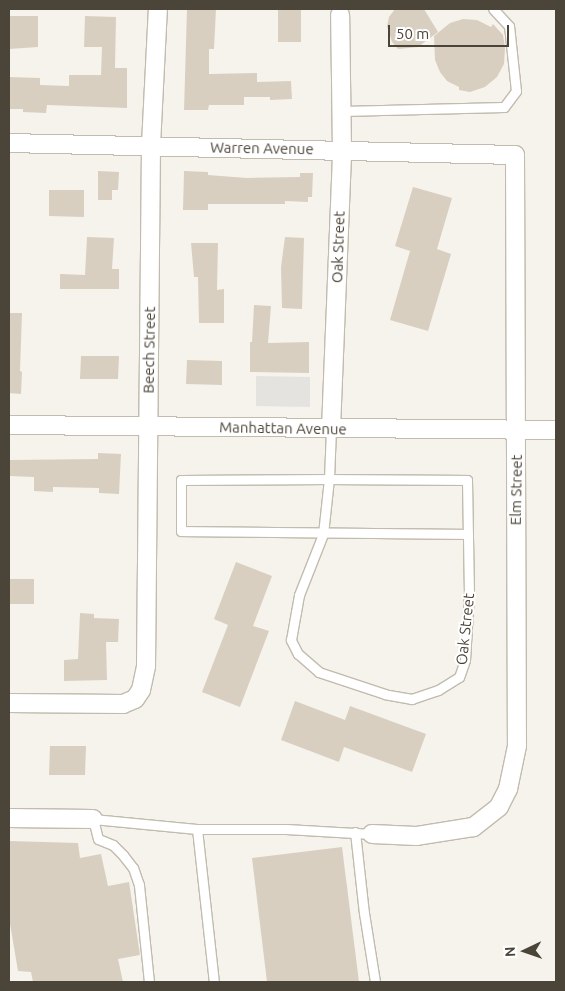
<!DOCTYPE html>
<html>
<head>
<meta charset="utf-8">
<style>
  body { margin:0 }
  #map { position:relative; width:565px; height:991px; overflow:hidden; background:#f6f3ec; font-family:Ubuntu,sans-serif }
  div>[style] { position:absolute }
  .parking>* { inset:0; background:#e5e3e0 }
  .building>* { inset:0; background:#d8cfc1 }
  .roads { filter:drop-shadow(1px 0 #c2bbae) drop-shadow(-1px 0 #c2bbae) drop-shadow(0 1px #c2bbae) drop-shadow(0 -1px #c2bbae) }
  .service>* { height:9px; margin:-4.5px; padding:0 4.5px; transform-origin:4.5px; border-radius:4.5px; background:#fff }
  .minor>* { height:18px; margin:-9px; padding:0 9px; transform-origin:9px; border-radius:9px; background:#fff }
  span { translate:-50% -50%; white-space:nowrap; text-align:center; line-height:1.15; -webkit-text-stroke:4px #fff; paint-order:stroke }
  .street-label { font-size:15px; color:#4b4439 }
  .frame { position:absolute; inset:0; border:10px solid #4b4439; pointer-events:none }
  .north { position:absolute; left:500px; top:926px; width:50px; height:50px; -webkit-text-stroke:4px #fff; paint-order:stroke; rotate:267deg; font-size:14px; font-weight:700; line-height:20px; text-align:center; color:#4b4439 }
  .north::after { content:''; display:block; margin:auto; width:18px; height:22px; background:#4b4439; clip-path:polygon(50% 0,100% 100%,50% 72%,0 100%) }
  .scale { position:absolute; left:388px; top:25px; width:121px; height:22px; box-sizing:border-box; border:2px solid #4b4439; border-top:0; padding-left:6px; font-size:15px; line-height:18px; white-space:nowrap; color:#4b4439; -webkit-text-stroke:4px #fff; paint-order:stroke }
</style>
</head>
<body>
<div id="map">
  <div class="parking">
    <i style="clip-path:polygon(256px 376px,310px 377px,310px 407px,256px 406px)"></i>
  </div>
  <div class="building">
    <i style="clip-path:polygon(187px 9px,216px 9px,214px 49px,209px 49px,209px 74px,257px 73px,257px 82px,291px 81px,292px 99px,270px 100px,270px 97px,244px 97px,244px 105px,209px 105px,208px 110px,184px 110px)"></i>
    <i style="clip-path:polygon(278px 9px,301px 9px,301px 42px,278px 42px)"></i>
    <i style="clip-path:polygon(395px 9px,424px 9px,438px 32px,418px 47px,398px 49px,392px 42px,387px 26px,389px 17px)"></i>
    <i style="clip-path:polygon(9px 16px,38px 16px,38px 47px,9px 49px)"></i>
    <i style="clip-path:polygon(85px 16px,116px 17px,115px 68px,127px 68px,127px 108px,47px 105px,46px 113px,23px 112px,23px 109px,9px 109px,9px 77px,40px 78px,40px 85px,69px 86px,69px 75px,101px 75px,102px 47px,84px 47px)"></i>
    <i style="clip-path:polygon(463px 19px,477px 20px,491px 27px,493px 24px,503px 35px,505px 48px,504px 64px,497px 77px,485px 87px,470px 92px,459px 90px,459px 87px,447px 81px,440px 72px,435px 60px,434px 36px,450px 23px)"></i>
    <i style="clip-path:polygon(98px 171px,119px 172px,118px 190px,112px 190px,112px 200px,98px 200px)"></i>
    <i style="clip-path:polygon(184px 171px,208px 172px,208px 175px,247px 178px,300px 177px,300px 173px,313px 173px,312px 197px,308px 197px,308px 202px,285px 201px,285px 204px,208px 204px,208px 210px,183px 210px)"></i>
    <i style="clip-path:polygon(413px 187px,452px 198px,437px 249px,451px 254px,428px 331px,390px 320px,410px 251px,395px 246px)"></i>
    <i style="clip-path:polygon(49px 190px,84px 190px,84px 217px,49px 216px)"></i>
    <i style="clip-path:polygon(87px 237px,114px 238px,112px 269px,119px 269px,119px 289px,60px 289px,60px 274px,85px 275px)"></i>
    <i style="clip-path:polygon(285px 237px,304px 238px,302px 309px,282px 308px,281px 267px)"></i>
    <i style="clip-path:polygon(191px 243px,218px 243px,217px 290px,224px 289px,224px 323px,199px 323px,198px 277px,194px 277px)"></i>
    <i style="clip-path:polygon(254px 305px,271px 306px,268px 343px,309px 342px,309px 373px,250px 372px,250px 342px,252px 342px)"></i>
    <i style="clip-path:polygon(9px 313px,22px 313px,20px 371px,22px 372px,21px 394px,9px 393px)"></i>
    <i style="clip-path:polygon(81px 356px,119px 356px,118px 379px,80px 379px)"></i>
    <i style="clip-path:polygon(187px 360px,222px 361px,222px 385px,186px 384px)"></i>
    <i style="clip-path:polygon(98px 453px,121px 454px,119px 494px,99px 493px,99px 488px,53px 487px,53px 492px,34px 491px,34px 477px,9px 476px,9px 460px,98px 459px)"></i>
    <i style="clip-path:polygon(236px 562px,272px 576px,253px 626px,269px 631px,240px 707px,202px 692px,228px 625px,214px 619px)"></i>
    <i style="clip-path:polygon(9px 579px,34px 579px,34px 604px,9px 604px)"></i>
    <i style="clip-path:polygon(80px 613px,94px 614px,94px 618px,119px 619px,118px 642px,106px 642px,107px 680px,64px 681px,64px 660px,78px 659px)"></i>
    <i style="clip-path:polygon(295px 701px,345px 720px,350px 706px,426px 734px,412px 772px,344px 747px,339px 762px,281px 740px)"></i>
    <i style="clip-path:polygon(50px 746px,86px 746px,85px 775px,49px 775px)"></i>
    <i style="clip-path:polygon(9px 841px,78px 843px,80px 858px,101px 854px,108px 886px,129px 882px,140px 955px,118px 959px,123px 982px,33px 982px,31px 972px,18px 971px,9px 918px)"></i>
    <i style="clip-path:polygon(342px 847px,359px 982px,267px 982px,252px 858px)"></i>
  </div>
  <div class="roads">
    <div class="service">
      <i style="left:342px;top:111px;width:162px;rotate:-1.4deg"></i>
      <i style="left:504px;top:107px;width:20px;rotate:-53deg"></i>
      <i style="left:516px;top:91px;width:65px;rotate:-96.1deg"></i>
      <i style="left:509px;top:26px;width:23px;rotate:-133deg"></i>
      <i style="left:331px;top:429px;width:50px;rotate:92.3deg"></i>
      <i style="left:329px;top:479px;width:148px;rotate:179.6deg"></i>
      <i style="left:181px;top:480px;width:51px;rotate:90deg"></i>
      <i style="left:181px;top:531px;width:287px;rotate:0.6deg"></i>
      <i style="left:329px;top:479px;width:138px;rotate:0.4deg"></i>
      <i style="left:467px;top:480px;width:113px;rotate:89deg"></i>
      <i style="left:469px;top:593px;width:67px;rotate:93.4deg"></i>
      <i style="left:465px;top:660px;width:18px;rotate:109deg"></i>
      <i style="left:459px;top:677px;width:25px;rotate:148deg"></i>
      <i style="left:438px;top:690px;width:28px;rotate:161deg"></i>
      <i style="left:412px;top:699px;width:27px;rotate:-170deg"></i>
      <i style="left:385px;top:694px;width:70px;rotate:-161.6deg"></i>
      <i style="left:319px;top:672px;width:28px;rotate:-139deg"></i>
      <i style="left:298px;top:654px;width:16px;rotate:-117deg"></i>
      <i style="left:291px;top:640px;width:28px;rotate:-80deg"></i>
      <i style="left:296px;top:612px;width:17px;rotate:-80deg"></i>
      <i style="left:299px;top:595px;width:66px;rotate:-68.5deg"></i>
      <i style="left:323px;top:534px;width:55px;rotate:-83.8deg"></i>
      <i style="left:197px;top:829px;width:154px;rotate:83.7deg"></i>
      <i style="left:355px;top:832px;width:81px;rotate:83.7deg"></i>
      <i style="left:364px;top:913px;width:70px;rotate:80.9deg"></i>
      <i style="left:149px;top:982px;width:98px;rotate:-95.9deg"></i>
      <i style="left:139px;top:885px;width:18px;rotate:-109deg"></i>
      <i style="left:133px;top:868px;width:16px;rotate:-128deg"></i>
      <i style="left:123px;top:855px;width:14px;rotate:-135deg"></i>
      <i style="left:113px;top:845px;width:16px;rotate:-158deg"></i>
      <i style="left:98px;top:839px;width:21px;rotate:-104deg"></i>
      <i style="left:93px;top:819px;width:104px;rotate:5.5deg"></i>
      <i style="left:197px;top:829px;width:89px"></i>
      <i style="left:286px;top:829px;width:86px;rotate:3.3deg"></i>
    </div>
    <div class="minor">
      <i style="left:9px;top:143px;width:506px;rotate:1.36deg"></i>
      <i style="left:515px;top:155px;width:591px;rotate:89.81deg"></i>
      <i style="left:517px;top:746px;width:44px;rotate:101.8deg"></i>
      <i style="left:508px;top:789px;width:20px;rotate:117deg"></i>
      <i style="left:499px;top:807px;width:33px;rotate:142deg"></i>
      <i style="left:473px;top:827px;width:58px;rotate:171deg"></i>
      <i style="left:416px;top:836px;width:44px;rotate:-177.4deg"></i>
      <i style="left:9px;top:425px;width:547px;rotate:0.52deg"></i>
      <i style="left:331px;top:429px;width:279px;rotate:-87.7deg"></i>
      <i style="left:342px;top:150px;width:135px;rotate:-90.8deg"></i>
      <i style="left:9px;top:703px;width:114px;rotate:0.5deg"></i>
      <i style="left:123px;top:704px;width:13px;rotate:-23deg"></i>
      <i style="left:135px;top:699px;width:11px;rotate:-56deg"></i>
      <i style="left:141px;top:690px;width:25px;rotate:-78deg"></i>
      <i style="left:146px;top:666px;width:521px;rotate:-89.45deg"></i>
      <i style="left:151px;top:145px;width:136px;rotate:-87.1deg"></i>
      <i style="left:9px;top:818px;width:84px;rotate:0.7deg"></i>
    </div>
  </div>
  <div class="street-label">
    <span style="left:262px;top:148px;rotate:1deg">Warren Avenue</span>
    <span style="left:338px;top:247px;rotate:-88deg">Oak Street</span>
    <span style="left:149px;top:350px;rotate:-89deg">Beech Street</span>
    <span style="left:283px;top:428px;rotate:1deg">Manhattan Avenue</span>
    <span style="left:516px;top:490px;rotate:-89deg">Elm Street</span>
    <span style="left:465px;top:629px;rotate:-84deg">Oak Street</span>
  </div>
  <div class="frame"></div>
  <div class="north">N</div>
  <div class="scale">50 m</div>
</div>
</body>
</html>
